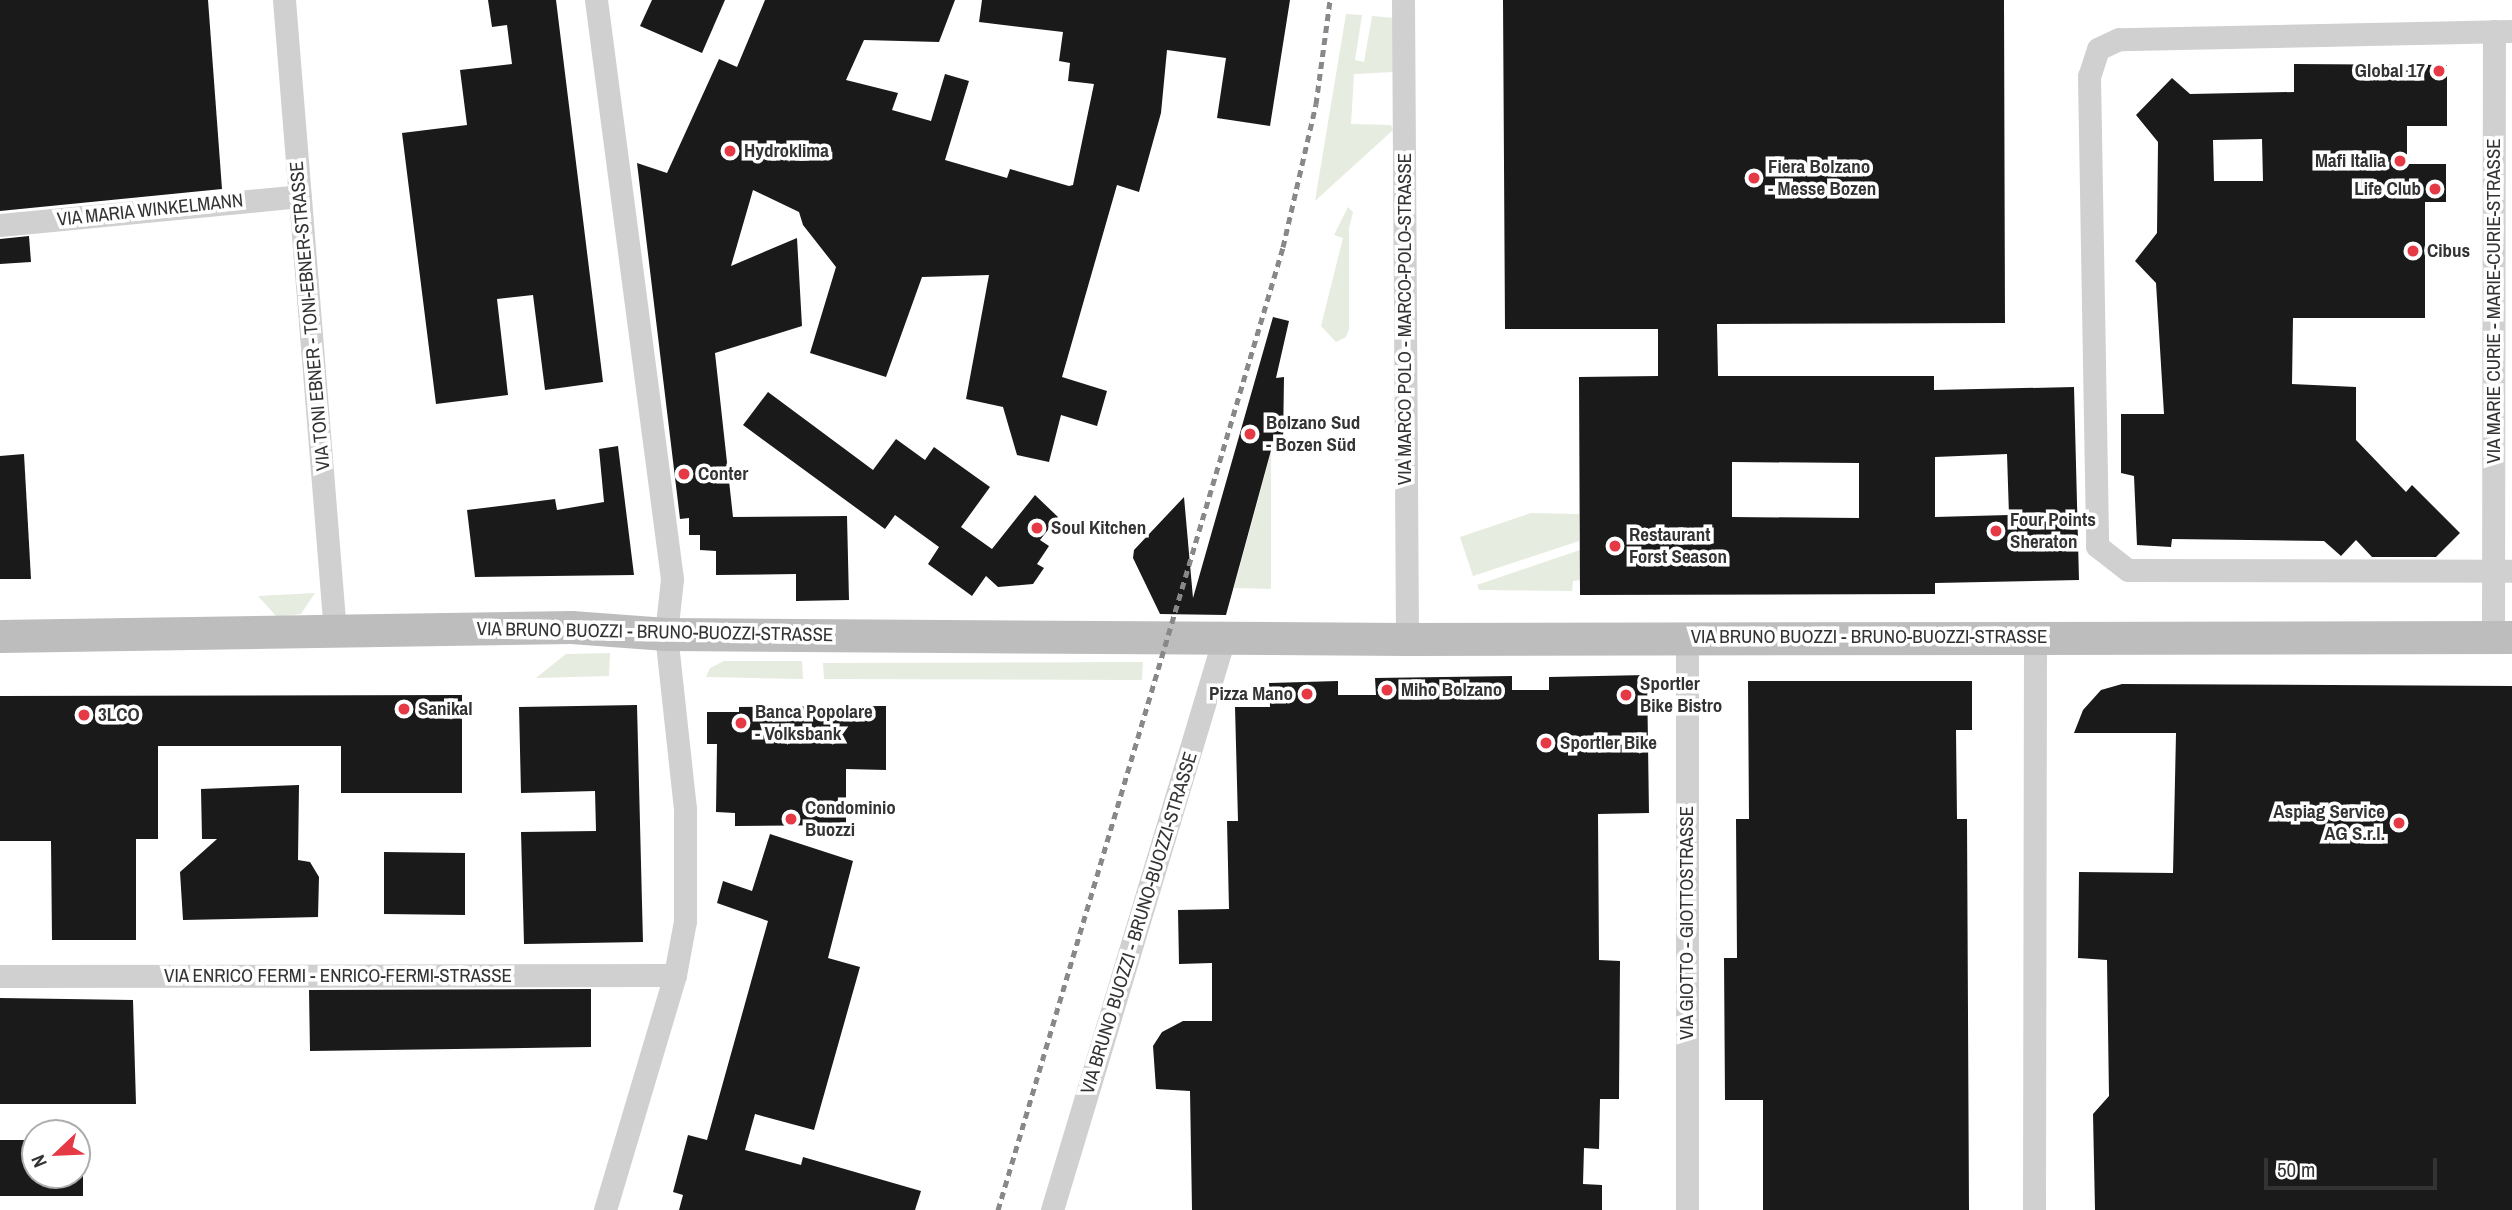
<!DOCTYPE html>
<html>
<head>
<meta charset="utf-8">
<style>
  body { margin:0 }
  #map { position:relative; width:2512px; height:1210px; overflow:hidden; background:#fff; font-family:"Archivo Narrow",sans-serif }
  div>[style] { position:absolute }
  .green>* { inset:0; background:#e6ecdf }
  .building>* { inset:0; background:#1a1a1a }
  .minor>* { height:23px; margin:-11.5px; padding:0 11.5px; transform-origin:11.5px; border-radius:11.5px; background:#d0d0d0 }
  .secondary>* { height:33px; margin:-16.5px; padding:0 16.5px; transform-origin:16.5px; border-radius:16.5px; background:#bdbdbd }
  .rail>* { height:5px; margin-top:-2.5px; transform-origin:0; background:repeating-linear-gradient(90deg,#888 0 7px,transparent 0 12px) }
  .dots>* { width:19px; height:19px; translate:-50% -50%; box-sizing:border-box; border:4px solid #fff; border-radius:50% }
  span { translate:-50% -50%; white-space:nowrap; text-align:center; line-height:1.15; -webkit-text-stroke:7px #fff; paint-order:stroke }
  .poi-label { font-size:19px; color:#333; font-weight:700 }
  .right { translate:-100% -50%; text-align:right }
  .left { translate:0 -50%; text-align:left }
  .street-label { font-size:19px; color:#333 }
  .north { position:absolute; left:21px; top:1119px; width:70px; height:70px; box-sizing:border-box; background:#fff; border:2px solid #adadad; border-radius:50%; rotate:247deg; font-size:19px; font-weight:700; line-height:28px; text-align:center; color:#333 }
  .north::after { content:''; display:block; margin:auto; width:24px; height:32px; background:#e63946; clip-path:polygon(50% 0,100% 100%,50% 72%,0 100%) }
  .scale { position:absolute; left:2264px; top:1158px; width:173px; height:32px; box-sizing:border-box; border:4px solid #333; border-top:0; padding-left:9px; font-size:21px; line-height:24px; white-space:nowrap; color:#333; -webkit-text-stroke:5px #fff; paint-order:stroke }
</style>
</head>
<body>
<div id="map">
  <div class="green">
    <i style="clip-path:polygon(1346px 14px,1362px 15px,1355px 60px,1364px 62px,1372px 16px,1394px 18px,1393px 72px,1354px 74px,1351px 124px,1391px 125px,1393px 130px,1315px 201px)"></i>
    <i style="clip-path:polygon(1348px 207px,1353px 212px,1349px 228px,1349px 329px,1346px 337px,1336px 342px,1321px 326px,1343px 238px,1334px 235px)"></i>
    <i style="clip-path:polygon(1271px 452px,1271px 589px,1234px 588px)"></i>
    <i style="clip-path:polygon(1531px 513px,1579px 514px,1579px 541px,1473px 576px,1460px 537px)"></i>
    <i style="clip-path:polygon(1580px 550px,1580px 580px,1573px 581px,1572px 591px,1479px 590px,1477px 585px)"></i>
    <i style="clip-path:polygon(315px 593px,301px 614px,277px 617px,258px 596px)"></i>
    <i style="clip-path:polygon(610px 653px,609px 676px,536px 678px,566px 654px)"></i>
    <i style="clip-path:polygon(724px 661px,802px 661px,803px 679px,706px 677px,710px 668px)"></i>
    <i style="clip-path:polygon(1143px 662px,1142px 680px,824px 679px,823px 663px)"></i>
  </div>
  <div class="building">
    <i style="clip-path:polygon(0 0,208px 0,222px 189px,0 211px)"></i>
    <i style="clip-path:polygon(488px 0,556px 0,603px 382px,545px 390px,533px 295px,497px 299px,508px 395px,436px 404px,402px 133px,467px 125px,460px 70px,512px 64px,507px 25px,492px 27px)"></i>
    <i style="clip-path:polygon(652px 0,725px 0,702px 53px,640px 26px)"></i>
    <i style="clip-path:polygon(765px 0,955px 0,939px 42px,864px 40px,846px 80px,898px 93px,892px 110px,931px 121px,945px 74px,969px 81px,945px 160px,1007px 178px,1010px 169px,1069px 186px,1073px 185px,1094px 84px,1068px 81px,1070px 63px,1059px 61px,1063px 32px,979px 22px,982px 0,1290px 0,1270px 126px,1217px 118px,1226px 58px,1167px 50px,1161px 113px,1139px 192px,1117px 185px,1062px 377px,1107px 391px,1097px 426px,1061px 415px,1049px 462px,1017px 455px,1003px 407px,966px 399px,989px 275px,922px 277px,886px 377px,810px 353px,836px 267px,803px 225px,799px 212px,753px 190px,731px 266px,797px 238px,802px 326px,715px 353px,733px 517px,847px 516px,849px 600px,796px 601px,796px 574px,716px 575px,716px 551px,700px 550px,700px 535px,689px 535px,689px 518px,680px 519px,637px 163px,667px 173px,719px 59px,737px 67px)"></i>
    <i style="clip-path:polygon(evenodd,1503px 0,2004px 0,2005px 323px,1717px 324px,1718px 376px,1934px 376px,1934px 390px,2074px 387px,2079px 580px,1935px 583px,1935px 594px,1580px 595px,1579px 377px,1658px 376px,1658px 329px,1505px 329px,1503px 0,2007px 454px,2009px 515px,1935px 517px,1935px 457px,2007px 454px,1503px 0,1732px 462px,1859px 463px,1859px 518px,1732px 517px,1732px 462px)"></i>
    <i style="clip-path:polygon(evenodd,2294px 64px,2447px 65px,2447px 126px,2407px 126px,2407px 164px,2446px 164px,2446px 202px,2425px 202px,2425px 318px,2293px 318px,2292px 384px,2356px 387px,2356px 440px,2406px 492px,2412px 485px,2460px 533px,2436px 557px,2372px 557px,2356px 540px,2341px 556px,2324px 541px,2172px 539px,2171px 547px,2137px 545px,2134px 476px,2121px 473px,2121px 414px,2164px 414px,2156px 283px,2135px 261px,2157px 233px,2158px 142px,2136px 115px,2172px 78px,2190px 94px,2294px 92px,2294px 64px,2262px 139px,2263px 181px,2214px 181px,2213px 140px,2262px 139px)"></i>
    <i style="clip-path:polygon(29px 236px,31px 262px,0 264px,0 239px)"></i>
    <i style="clip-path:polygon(1273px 317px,1289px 321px,1276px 378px,1284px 377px,1283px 444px,1273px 443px,1226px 615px,1160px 614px,1133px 558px,1134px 550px,1184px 497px,1193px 598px)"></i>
    <i style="clip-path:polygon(768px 392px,873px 470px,896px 439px,925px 460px,934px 447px,990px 487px,961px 527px,992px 549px,1035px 495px,1058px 517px,1040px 540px,1049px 546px,1037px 564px,1044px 568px,1033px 584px,998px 587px,986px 576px,972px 596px,928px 564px,939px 547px,895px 515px,885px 529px,743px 425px)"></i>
    <i style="clip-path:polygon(618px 446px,634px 575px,475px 577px,467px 510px,555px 499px,557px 510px,604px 502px,599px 449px)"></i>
    <i style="clip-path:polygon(24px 454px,31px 579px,0 579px,0 456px)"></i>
    <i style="clip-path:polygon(1647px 675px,1649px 813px,1598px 814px,1599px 960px,1620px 961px,1619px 1099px,1600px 1099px,1599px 1149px,1584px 1148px,1583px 1184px,1602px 1185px,1602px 1210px,1192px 1210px,1190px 1091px,1156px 1089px,1153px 1046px,1162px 1032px,1183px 1021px,1212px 1021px,1212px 963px,1179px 964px,1178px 910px,1229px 909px,1227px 821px,1238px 821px,1235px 707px,1270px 707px,1269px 683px,1338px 681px,1338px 695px,1376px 695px,1375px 678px,1512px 676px,1512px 690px,1549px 690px,1549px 677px)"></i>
    <i style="clip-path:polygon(1748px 681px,1972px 681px,1972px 730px,1956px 730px,1957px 819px,1967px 819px,1969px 1210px,1763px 1210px,1763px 1100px,1725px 1100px,1724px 958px,1737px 958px,1736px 819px,1749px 819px)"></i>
    <i style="clip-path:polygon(2122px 684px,2512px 686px,2512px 1210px,2095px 1210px,2093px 1114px,2109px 1096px,2107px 960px,2078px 958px,2079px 872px,2173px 873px,2176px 733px,2074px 733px,2083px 710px,2101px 690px)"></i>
    <i style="clip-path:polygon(462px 695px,462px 793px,341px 793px,341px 746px,158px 746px,158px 839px,136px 839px,136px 940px,52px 940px,51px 841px,0 841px,0 696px)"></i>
    <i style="clip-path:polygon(637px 705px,643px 942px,524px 944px,521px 832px,596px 831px,595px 791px,521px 793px,519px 707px)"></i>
    <i style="clip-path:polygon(886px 706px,886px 770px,846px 769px,846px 825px,735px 826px,735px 813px,716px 812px,717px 744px,707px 744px,707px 712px,739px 712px,739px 707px)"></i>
    <i style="clip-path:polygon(299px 785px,298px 860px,310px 862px,319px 877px,318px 917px,183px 920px,180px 872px,217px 839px,202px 839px,201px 789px)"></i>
    <i style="clip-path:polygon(770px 834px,853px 861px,828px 958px,860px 967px,814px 1130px,755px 1114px,745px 1150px,801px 1165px,803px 1157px,921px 1191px,915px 1210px,679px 1210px,683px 1195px,673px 1192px,688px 1135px,707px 1140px,768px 921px,717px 903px,723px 881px,752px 891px)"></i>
    <i style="clip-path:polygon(384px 852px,465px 853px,465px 915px,384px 914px)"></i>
    <i style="clip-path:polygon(591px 989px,591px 1047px,310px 1051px,309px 990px)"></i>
    <i style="clip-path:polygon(0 998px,133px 1000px,136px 1104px,0 1104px)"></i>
    <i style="clip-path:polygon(0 1140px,35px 1140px,35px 1175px,83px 1175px,83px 1196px,0 1196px)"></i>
  </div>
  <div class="minor">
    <i style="left:284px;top:0;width:635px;rotate:85.39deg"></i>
    <i style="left:596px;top:0;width:584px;rotate:82.52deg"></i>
    <i style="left:672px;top:579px;width:55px;rotate:96.2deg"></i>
    <i style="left:666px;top:634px;width:175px;rotate:83.8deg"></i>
    <i style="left:685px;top:808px;width:113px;rotate:90deg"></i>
    <i style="left:685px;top:921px;width:55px;rotate:100.5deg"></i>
    <i style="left:675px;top:975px;width:245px;rotate:106.6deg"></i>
    <i style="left:1403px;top:0;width:639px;rotate:89.64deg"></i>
    <i style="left:2512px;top:31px;width:393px;rotate:178.8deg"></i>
    <i style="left:2119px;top:39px;width:23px;rotate:155deg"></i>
    <i style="left:2098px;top:49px;width:28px;rotate:108deg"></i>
    <i style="left:2089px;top:76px;width:470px;rotate:89deg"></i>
    <i style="left:2097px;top:546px;width:39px;rotate:38deg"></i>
    <i style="left:2128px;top:570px;width:384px;rotate:0.1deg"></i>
    <i style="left:0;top:225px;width:301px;rotate:-5.5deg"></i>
    <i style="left:1687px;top:636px;width:574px;rotate:90deg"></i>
    <i style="left:2493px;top:637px;width:606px;rotate:-89.91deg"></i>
    <i style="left:0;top:976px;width:675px;rotate:-0.08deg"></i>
    <i style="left:1052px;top:1210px;width:600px;rotate:-73.26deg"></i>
    <i style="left:2034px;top:1210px;width:571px;rotate:-89.9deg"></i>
  </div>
  <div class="secondary">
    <i style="left:0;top:636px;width:571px;rotate:-0.9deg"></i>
    <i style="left:571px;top:627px;width:95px;rotate:4.2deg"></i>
    <i style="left:666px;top:634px;width:741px;rotate:0.39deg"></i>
    <i style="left:1407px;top:639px;width:1105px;rotate:-0.1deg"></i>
  </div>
  <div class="rail">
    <i style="left:998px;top:1210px;width:1004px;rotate:-73.51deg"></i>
    <i style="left:1283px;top:247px;width:147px;rotate:-77deg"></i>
    <i style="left:1316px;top:104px;width:105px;rotate:-82.3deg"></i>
  </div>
  <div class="dots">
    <i style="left:2439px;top:71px;background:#e63946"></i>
    <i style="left:730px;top:151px;background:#e63946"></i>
    <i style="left:2400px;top:161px;background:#e63946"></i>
    <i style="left:1754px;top:178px;background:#e63946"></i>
    <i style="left:2435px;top:189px;background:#e63946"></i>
    <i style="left:2413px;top:251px;background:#e63946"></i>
    <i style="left:1250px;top:434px;background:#e63946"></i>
    <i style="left:684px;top:474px;background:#e63946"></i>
    <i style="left:1037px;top:528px;background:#e63946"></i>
    <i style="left:1996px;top:531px;background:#e63946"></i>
    <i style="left:1615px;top:546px;background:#e63946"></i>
    <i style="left:1387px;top:690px;background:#e63946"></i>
    <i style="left:1307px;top:694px;background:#e63946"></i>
    <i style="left:1626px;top:695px;background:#e63946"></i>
    <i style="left:404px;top:709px;background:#e63946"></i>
    <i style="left:84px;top:715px;background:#e63946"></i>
    <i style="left:741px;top:723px;background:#e63946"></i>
    <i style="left:1546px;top:743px;background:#e63946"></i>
    <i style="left:791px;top:819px;background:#e63946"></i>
    <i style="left:2399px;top:823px;background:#e63946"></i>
  </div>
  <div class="poi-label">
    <span class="right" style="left:2425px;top:71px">Global 17</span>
    <span class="left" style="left:744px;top:151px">Hydroklima</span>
    <span class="right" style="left:2386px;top:161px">Mafi Italia</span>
    <span class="left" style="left:1768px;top:178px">Fiera Bolzano<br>- Messe Bozen</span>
    <span class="right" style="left:2421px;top:189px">Life Club</span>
    <span class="left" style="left:2427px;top:251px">Cibus</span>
    <span class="left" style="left:1266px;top:434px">Bolzano Sud<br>- Bozen Süd</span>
    <span class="left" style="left:698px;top:474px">Conter</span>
    <span class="left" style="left:2010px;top:531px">Four Points<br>Sheraton</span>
    <span class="left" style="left:1051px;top:528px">Soul Kitchen</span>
    <span class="left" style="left:1629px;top:546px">Restaurant<br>Forst Season</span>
    <span class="left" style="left:1640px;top:695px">Sportler<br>Bike Bistro</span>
    <span class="left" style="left:1401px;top:690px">Miho Bolzano</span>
    <span class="right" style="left:1293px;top:694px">Pizza Mano</span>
    <span class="left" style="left:418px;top:709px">Sanikal</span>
    <span class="left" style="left:755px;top:723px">Banca Popolare<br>- Volksbank</span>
    <span class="left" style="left:98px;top:715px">3LCO</span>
    <span class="left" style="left:1560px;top:743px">Sportler Bike</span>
    <span class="left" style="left:805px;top:819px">Condominio<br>Buozzi</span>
    <span class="right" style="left:2385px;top:823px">Aspiag Service<br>AG S.r.l.</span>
  </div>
  <div class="street-label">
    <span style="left:150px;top:210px;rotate:-6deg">VIA MARIA WINKELMANN</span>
    <span style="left:2494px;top:301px;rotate:-90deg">VIA MARIE CURIE - MARIE-CURIE-STRASSE</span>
    <span style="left:310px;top:316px;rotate:-95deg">VIA TONI EBNER - TONI-EBNER-STRASSE</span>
    <span style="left:1405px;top:319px;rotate:-90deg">VIA MARCO POLO - MARCO-POLO-STRASSE</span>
    <span style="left:655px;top:632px;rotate:1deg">VIA BRUNO BUOZZI - BRUNO-BUOZZI-STRASSE</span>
    <span style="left:1869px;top:637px">VIA BRUNO BUOZZI - BRUNO-BUOZZI-STRASSE</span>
    <span style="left:1139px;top:923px;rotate:-73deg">VIA BRUNO BUOZZI - BRUNO-BUOZZI-STRASSE</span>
    <span style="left:1687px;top:923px;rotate:-90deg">VIA GIOTTO - GIOTTOSTRASSE</span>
    <span style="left:338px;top:976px">VIA ENRICO FERMI - ENRICO-FERMI-STRASSE</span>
  </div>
  <div class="north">N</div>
  <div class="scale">50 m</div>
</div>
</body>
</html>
